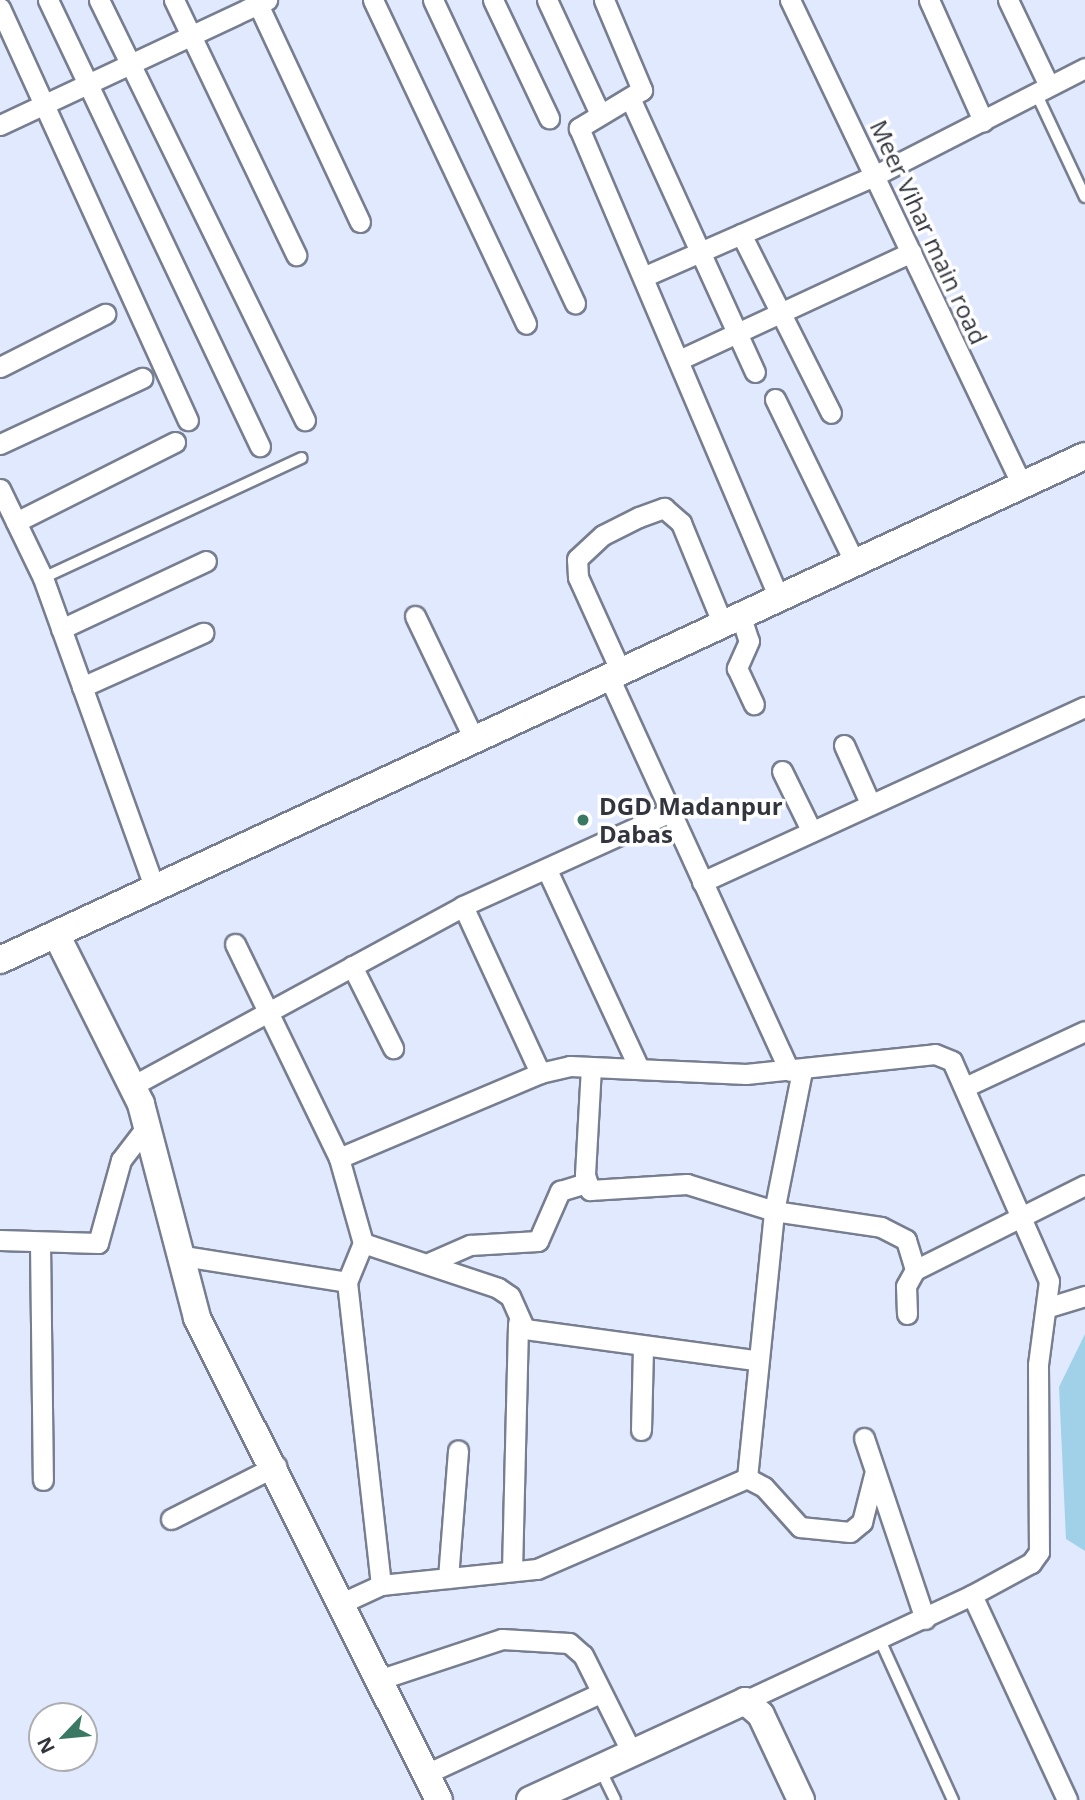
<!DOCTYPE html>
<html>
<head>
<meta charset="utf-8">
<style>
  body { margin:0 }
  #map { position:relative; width:1085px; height:1800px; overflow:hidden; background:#e1e9fe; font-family:"Open Sans",sans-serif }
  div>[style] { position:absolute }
  .water>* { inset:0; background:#a0d1e8 }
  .roads { filter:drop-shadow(2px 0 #777e90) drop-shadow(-2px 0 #777e90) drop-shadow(0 2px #777e90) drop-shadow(0 -2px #777e90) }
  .lane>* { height:10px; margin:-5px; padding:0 5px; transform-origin:5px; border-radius:5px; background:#fff }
  .street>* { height:19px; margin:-9.5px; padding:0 9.5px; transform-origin:9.5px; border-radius:9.5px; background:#fff }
  .secondary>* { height:26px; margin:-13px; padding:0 13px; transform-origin:13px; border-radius:13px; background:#fff }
  .dots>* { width:19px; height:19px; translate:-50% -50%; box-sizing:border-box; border:4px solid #fff; border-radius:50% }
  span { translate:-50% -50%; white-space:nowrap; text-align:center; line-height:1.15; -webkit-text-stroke:7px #fff; paint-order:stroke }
  .street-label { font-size:24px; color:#32353d }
  .poi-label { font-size:24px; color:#32353d; font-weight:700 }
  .left { translate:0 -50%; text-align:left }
  .north { position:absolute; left:28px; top:1702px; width:70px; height:70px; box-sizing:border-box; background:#fff; border:2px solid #adaeb1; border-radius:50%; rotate:244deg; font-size:19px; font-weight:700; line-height:28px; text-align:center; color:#32353d }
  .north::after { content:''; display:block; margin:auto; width:24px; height:32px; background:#3b7864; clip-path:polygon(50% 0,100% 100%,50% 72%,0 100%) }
</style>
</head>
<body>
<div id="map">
  <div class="water">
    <i style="clip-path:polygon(1085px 1334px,1085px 1551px,1066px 1539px,1059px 1387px)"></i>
  </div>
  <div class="roads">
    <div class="lane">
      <i style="left:1036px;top:93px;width:115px;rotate:64.8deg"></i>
      <i style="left:43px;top:578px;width:285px;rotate:-24.9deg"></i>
      <i style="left:880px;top:1640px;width:176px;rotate:65.5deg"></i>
      <i style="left:600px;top:1769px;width:34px;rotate:64deg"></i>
    </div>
    <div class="street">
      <i style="left:48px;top:0;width:494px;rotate:64.6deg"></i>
      <i style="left:99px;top:0;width:468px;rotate:63.9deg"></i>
      <i style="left:174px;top:0;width:283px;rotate:64.4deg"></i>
      <i style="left:256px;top:0;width:245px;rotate:64.9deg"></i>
      <i style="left:373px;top:0;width:358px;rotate:64.7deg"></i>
      <i style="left:433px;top:0;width:335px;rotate:64.9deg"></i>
      <i style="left:493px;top:0;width:131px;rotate:64.6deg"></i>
      <i style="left:547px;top:0;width:123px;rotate:65.1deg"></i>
      <i style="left:604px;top:0;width:98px;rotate:67.1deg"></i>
      <i style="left:642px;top:90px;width:74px;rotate:148.9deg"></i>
      <i style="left:579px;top:128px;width:511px;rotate:66.95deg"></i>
      <i style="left:790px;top:0;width:538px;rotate:64.44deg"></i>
      <i style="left:929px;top:0;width:133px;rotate:65.9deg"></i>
      <i style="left:1008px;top:0;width:95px;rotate:64.5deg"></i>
      <i style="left:0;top:8px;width:453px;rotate:65.5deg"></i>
      <i style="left:630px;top:98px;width:301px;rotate:65.5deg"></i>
      <i style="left:0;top:125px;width:295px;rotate:-25.1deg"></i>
      <i style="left:741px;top:234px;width:200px;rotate:63.3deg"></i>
      <i style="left:643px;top:277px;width:254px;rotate:-23.6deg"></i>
      <i style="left:876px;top:175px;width:235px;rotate:-27.1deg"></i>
      <i style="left:681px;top:359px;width:254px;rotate:-24.9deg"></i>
      <i style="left:0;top:367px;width:118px;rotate:-26.8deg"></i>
      <i style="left:775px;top:399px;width:182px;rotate:64deg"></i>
      <i style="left:0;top:444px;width:157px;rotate:-24.9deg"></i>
      <i style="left:0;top:489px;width:99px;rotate:64.2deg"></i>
      <i style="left:43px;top:578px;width:331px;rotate:70.2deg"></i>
      <i style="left:16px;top:522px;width:178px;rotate:-26.7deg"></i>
      <i style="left:415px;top:616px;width:136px;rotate:64.4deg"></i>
      <i style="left:741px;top:617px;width:25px;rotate:72deg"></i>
      <i style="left:749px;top:641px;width:30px;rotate:114deg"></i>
      <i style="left:737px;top:668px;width:40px;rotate:65deg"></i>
      <i style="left:61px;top:629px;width:160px;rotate:-25.1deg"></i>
      <i style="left:621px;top:672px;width:104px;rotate:-114.4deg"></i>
      <i style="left:578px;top:577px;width:18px;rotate:-93deg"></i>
      <i style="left:577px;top:559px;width:35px;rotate:-43deg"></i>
      <i style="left:603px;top:535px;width:40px;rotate:-26.6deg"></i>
      <i style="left:639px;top:517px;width:27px;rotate:-20deg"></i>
      <i style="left:664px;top:508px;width:23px;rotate:41deg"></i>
      <i style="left:681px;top:523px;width:110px;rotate:67.6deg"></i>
      <i style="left:609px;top:677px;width:433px;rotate:65.4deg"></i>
      <i style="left:82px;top:687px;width:133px;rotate:-24.1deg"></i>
      <i style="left:844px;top:745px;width:64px;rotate:65.9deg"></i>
      <i style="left:782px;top:771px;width:66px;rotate:63.8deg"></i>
      <i style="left:547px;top:870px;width:218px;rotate:65.1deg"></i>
      <i style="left:702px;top:882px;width:421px;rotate:-24.6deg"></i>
      <i style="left:463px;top:906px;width:184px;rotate:65.2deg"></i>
      <i style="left:352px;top:966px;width:92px;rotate:63.4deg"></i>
      <i style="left:591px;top:1067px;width:108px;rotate:93.2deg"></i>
      <i style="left:585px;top:1175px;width:16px;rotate:72deg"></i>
      <i style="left:590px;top:1190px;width:97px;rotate:-3.5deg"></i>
      <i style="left:687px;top:1184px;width:91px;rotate:17.2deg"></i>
      <i style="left:774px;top:1211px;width:108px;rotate:8.5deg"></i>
      <i style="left:881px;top:1227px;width:28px;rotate:27deg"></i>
      <i style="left:906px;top:1240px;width:31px;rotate:73deg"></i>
      <i style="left:132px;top:1086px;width:377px;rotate:-28.5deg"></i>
      <i style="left:463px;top:906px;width:225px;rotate:-24.4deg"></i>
      <i style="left:965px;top:1087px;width:132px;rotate:-25deg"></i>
      <i style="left:339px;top:1158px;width:218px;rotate:-22.9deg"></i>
      <i style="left:540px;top:1073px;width:31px;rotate:-13deg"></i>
      <i style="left:570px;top:1066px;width:176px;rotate:2.6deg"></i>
      <i style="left:746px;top:1074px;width:190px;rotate:-6deg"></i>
      <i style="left:935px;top:1054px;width:18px;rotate:22deg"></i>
      <i style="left:952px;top:1061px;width:240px;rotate:66.2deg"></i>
      <i style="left:1049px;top:1281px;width:85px;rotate:97.5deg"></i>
      <i style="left:1038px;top:1365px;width:187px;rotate:89.7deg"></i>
      <i style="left:1039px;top:1552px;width:14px;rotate:126deg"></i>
      <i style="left:1031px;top:1563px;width:67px;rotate:151.5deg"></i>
      <i style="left:972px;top:1595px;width:251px;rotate:155deg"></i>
      <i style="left:0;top:1240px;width:98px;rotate:1.8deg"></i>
      <i style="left:98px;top:1243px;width:86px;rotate:-74.5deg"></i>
      <i style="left:121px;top:1160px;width:44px;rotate:-52.4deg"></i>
      <i style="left:40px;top:1243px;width:237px;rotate:89.3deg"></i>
      <i style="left:363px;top:1243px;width:142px;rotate:18.4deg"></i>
      <i style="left:498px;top:1288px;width:14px;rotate:34deg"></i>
      <i style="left:510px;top:1296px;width:36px;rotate:66deg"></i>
      <i style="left:525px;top:1329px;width:232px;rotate:7.7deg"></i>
      <i style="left:177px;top:1255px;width:172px;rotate:9deg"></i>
      <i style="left:347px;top:1282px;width:42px;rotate:-67.7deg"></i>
      <i style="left:363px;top:1243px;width:88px;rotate:-105.8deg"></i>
      <i style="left:339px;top:1158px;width:238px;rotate:-115.9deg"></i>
      <i style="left:431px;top:1262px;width:43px;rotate:-23.6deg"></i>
      <i style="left:470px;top:1245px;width:68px;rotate:-3.4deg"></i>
      <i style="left:538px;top:1241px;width:55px;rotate:-66.3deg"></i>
      <i style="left:560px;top:1191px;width:27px;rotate:-17deg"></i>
      <i style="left:1049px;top:1307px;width:38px;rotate:-17deg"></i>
      <i style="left:907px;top:1314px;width:28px;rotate:-92deg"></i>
      <i style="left:906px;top:1286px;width:18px;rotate:-61deg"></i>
      <i style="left:915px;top:1270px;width:190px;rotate:-26.6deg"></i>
      <i style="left:641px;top:1430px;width:81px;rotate:-88.6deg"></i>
      <i style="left:864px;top:1438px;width:191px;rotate:71.4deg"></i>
      <i style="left:747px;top:1478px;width:268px;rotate:-84.2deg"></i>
      <i style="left:774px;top:1211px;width:143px;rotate:-78.7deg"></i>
      <i style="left:171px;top:1519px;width:118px;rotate:-26.8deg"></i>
      <i style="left:512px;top:1571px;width:248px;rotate:-88.6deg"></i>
      <i style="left:448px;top:1578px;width:128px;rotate:-85.5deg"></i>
      <i style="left:381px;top:1585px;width:157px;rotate:-5.9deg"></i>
      <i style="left:537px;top:1569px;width:229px;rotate:-23.4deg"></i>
      <i style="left:747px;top:1478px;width:19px;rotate:28deg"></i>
      <i style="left:764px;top:1487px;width:54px;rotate:48deg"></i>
      <i style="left:800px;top:1527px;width:50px;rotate:5.7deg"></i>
      <i style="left:850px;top:1532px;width:16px;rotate:-40deg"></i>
      <i style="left:862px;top:1522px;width:49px;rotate:-75.7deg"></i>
      <i style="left:972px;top:1595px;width:226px;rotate:65.1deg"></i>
      <i style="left:344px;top:1602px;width:41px;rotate:-24.7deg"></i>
      <i style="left:381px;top:1585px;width:305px;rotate:-96.4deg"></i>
      <i style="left:381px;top:1679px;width:127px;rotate:-18.3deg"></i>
      <i style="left:502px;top:1639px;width:67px;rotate:3.4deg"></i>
      <i style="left:569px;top:1643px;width:18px;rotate:41deg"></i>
      <i style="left:583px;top:1655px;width:107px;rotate:63.4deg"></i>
      <i style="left:428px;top:1773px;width:190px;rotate:-24.9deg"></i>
    </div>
    <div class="secondary">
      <i style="left:56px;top:934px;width:190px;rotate:63.4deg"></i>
      <i style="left:141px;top:1104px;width:221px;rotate:75.3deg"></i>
      <i style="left:197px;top:1318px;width:539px;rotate:63.34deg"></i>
      <i style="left:0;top:960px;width:1196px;rotate:-24.92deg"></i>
      <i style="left:530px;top:1800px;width:237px;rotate:-24.7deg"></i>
      <i style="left:745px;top:1701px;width:21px;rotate:41deg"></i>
      <i style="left:761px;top:1715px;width:94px;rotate:64.8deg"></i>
    </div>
  </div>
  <div class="dots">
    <i style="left:583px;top:820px;background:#3b7864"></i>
  </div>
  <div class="street-label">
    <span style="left:929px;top:232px;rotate:65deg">Meer Vihar main road</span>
  </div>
  <div class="poi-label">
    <span class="left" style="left:599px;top:820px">DGD Madanpur<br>Dabas</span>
  </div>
  <div class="north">N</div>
</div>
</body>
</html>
